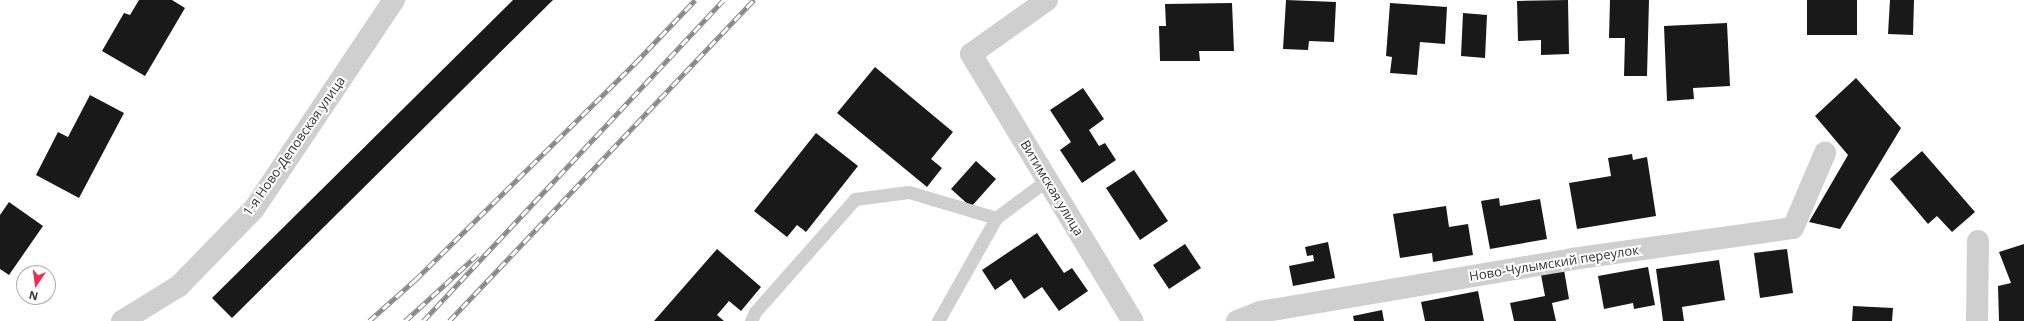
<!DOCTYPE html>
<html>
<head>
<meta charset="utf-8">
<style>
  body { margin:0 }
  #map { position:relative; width:2024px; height:321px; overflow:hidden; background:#fff; font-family:"Open Sans",sans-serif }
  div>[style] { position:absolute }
  .building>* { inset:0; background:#191919 }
  .lane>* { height:13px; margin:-6.5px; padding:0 6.5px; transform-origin:6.5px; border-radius:6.5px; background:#cfcfcf }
  .street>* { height:22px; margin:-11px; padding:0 11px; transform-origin:11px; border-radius:11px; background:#cfcfcf }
  .rail>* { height:4.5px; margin-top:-2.25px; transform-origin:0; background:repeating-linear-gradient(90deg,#fff 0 9px,#878787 0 18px); box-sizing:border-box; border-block:1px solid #878787 }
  span { translate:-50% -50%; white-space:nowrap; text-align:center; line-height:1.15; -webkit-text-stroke:4px #fff; paint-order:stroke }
  .street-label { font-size:13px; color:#323232 }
  .north { position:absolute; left:16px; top:265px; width:40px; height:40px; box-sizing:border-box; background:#fff; border:1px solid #adadad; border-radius:50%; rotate:193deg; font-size:11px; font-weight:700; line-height:16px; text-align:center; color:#323232 }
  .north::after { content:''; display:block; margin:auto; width:14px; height:18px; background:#ee2f53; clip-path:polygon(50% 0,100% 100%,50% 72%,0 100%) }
</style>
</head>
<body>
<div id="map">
  <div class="building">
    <i style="clip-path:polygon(139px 0,172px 0,185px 8px,145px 76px,102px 51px,124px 13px,130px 15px)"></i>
    <i style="clip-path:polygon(513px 0,553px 0,232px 318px,212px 298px)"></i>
    <i style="clip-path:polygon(1286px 0,1336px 2px,1334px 42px,1309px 41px,1308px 50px,1283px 49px)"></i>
    <i style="clip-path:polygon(1568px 0,1569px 54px,1541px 55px,1541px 40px,1518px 41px,1517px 1px)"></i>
    <i style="clip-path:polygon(1610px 0,1649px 0,1647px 76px,1624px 76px,1625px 38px,1609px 38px)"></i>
    <i style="clip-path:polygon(1807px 0,1857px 0,1857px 35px,1807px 35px)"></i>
    <i style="clip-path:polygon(1890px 0,1914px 0,1913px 35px,1888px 34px)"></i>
    <i style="clip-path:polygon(1232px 3px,1234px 51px,1199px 51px,1200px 61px,1160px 61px,1159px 26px,1166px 26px,1165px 4px)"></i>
    <i style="clip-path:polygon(1390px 3px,1447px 7px,1445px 44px,1420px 42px,1417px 75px,1390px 73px,1392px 57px,1386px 56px)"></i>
    <i style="clip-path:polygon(1463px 13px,1487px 15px,1485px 58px,1461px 56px)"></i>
    <i style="clip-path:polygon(1727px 23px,1730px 86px,1693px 88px,1694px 99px,1667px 101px,1664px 26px)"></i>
    <i style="clip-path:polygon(875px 67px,953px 132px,931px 159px,942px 168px,927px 187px,837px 113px)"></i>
    <i style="clip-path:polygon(1856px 78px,1901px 128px,1840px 229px,1809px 222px,1848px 155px,1815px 116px)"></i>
    <i style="clip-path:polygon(1083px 88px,1104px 119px,1089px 130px,1099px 146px,1105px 143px,1116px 160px,1082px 183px,1060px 150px,1071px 142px,1050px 110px)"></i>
    <i style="clip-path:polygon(90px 95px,124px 113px,79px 198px,36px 175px,58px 132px,68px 137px)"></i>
    <i style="clip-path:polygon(816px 133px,858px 166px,806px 232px,797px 225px,787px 237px,754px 211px)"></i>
    <i style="clip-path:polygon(1922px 151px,1975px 212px,1952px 232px,1937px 216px,1928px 224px,1890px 179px)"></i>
    <i style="clip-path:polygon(1632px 154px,1633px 160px,1647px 157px,1656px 216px,1577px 229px,1569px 183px,1611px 176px,1608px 158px)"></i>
    <i style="clip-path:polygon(976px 161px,996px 179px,971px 207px,951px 189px)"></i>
    <i style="clip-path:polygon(1134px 170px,1168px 221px,1140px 240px,1106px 188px)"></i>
    <i style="clip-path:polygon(1499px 198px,1500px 206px,1540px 199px,1547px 239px,1490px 249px,1481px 201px)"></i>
    <i style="clip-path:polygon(9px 202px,43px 226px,9px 275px,0 269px,0 215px)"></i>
    <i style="clip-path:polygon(1446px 206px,1449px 227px,1468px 224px,1473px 255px,1433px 262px,1432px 253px,1400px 258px,1393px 214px)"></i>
    <i style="clip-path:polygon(1037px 233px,1064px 273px,1072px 268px,1088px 291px,1059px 311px,1042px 287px,1024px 299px,1011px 279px,995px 290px,982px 270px)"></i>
    <i style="clip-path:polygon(1328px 242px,1335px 278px,1293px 286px,1289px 266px,1314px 261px,1313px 255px,1307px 256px,1305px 247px)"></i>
    <i style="clip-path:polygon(1185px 244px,1201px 268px,1169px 289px,1153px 265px)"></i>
    <i style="clip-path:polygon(2024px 244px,2024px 321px,1999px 321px,1998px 286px,2011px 283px,1999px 252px)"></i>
    <i style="clip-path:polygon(717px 249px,761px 287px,741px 311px,729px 301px,717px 315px,724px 321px,654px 321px)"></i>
    <i style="clip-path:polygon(1787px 249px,1793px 293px,1760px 298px,1754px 253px)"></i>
    <i style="clip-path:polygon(1719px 260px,1725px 300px,1682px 307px,1684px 321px,1663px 321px,1656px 269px)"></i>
    <i style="clip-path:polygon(1648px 267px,1655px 305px,1634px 309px,1633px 303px,1604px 309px,1598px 276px)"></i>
    <i style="clip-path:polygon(1564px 270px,1569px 299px,1552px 303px,1556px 321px,1514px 321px,1510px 303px,1545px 296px,1541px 275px)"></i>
    <i style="clip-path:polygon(1478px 291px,1484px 321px,1425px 321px,1421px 302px)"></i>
    <i style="clip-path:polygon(1853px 306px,1893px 308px,1892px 321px,1852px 321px)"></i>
    <i style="clip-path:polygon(1382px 310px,1384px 321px,1354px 321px,1353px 316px)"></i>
  </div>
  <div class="lane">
    <i style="left:751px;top:321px;width:10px;rotate:-66deg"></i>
    <i style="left:755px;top:312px;width:151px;rotate:-48.5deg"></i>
    <i style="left:855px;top:199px;width:54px;rotate:-7.4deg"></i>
    <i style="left:909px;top:192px;width:91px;rotate:16.6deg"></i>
    <i style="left:938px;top:321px;width:118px;rotate:-60.6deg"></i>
    <i style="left:996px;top:218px;width:64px;rotate:-36.7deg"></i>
  </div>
  <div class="street">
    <i style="left:1047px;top:0;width:93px;rotate:144.6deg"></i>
    <i style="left:971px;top:54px;width:312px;rotate:58.8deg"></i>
    <i style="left:122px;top:321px;width:67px;rotate:-31.6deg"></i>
    <i style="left:179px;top:286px;width:107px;rotate:-45.8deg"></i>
    <i style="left:254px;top:209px;width:252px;rotate:-56.2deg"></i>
    <i style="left:1237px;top:321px;width:25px;rotate:-21deg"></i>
    <i style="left:1260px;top:312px;width:316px;rotate:-9.6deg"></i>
    <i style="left:1572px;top:259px;width:223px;rotate:-8deg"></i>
    <i style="left:1793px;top:228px;width:82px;rotate:-66.9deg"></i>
    <i style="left:1977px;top:321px;width:80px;rotate:-89.3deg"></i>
  </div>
  <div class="rail">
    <i style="left:369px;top:321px;width:62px;rotate:-41.7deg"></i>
    <i style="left:415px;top:280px;width:309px;rotate:-44.6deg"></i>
    <i style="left:635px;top:63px;width:87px;rotate:-46.4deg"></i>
    <i style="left:405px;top:321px;width:98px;rotate:-42.5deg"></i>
    <i style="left:423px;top:321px;width:439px;rotate:-46.9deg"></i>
    <i style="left:449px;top:321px;width:443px;rotate:-46.5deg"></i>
  </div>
  <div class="street-label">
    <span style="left:294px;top:146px;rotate:-55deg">1-я Ново-Деповская улица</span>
    <span style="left:1052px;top:188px;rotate:59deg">Витимская улица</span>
    <span style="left:1554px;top:263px;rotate:-9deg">Ново-Чулымский переулок</span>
  </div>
  <div class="north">N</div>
</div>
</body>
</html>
